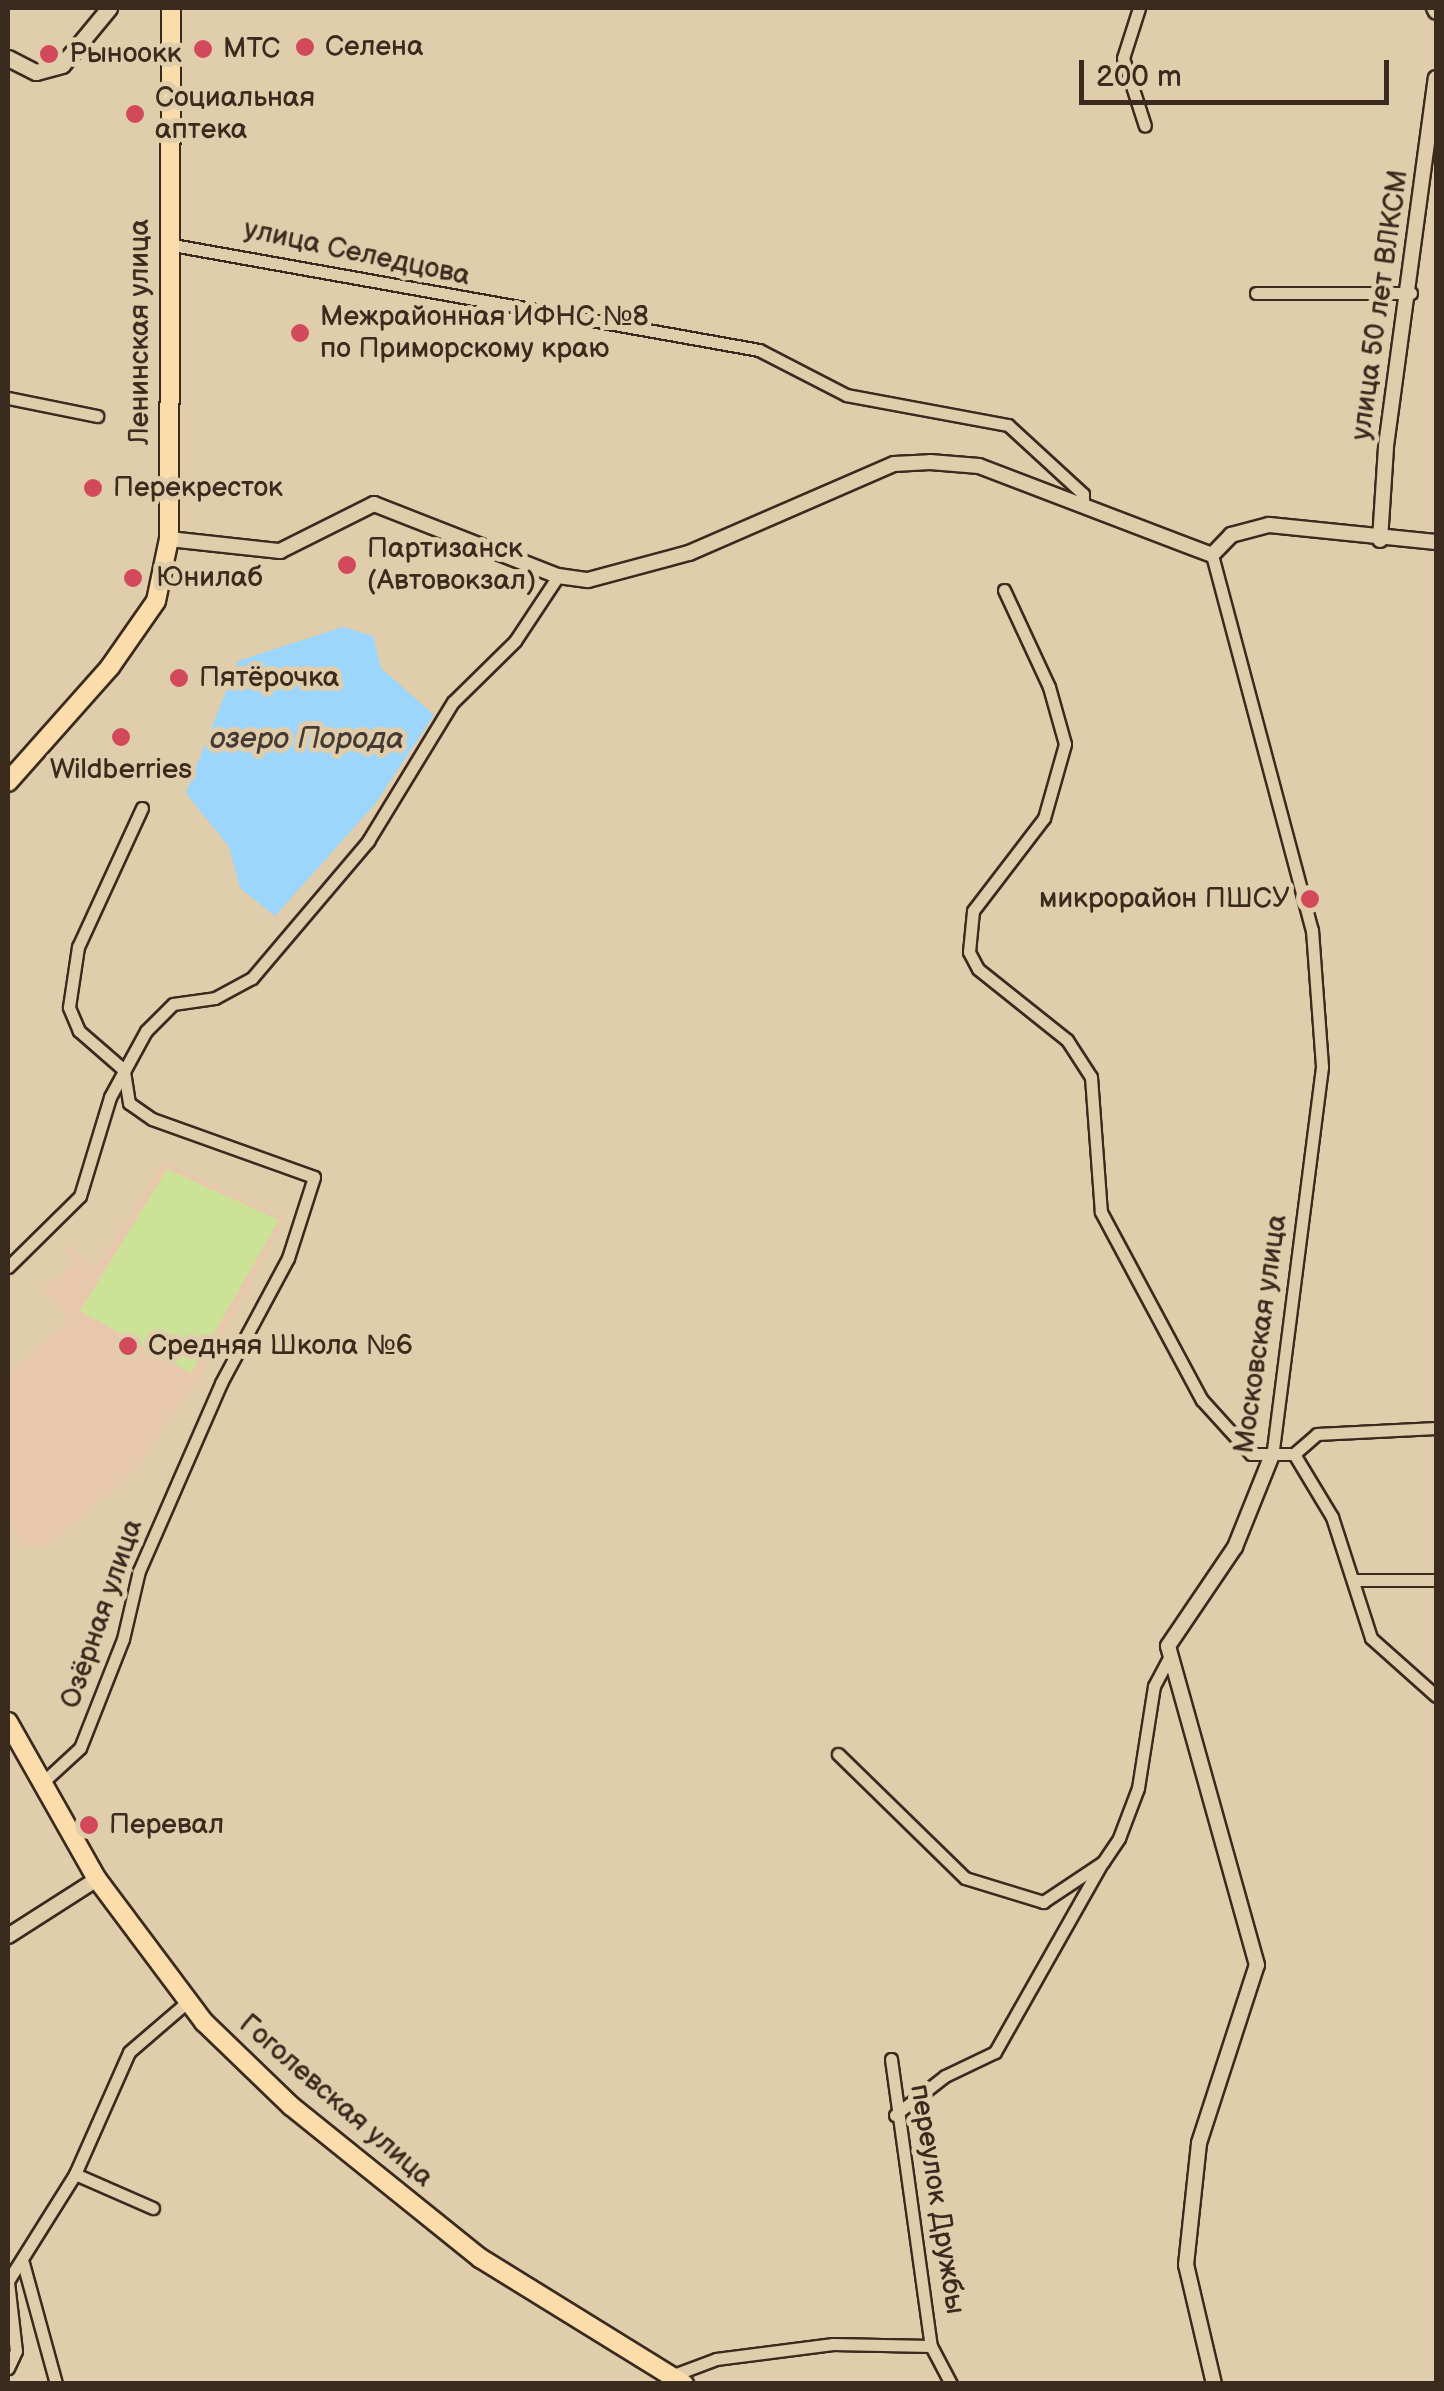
<!DOCTYPE html>
<html>
<head>
<meta charset="utf-8">
<style>
  body { margin:0 }
  #map { position:relative; width:1444px; height:2391px; overflow:hidden; background:#e0cdab; font-family:"Balsamiq Sans",sans-serif }
  div>[style] { position:absolute }
  .built>* { inset:0; background:#e7c8ac }
  .green>* { inset:0; background:#cbe297 }
  .water>* { inset:0; background:#9cd6fc }
  .roads { filter:drop-shadow(2px 0 #3b2a1e) drop-shadow(-2px 0 #3b2a1e) drop-shadow(0 2px #3b2a1e) drop-shadow(0 -2px #3b2a1e) }
  .minor>* { height:11px; margin:-5.5px; padding:0 5.5px; transform-origin:5.5px; border-radius:5.5px; background:#e0cdab }
  .tertiary>* { height:14px; margin:-7px; padding:0 7px; transform-origin:7px; border-radius:7px; background:#e0cdab }
  .secondary>* { height:15px; margin:-7.5px; padding:0 7.5px; transform-origin:7.5px; border-radius:7.5px; background:#e0cdab }
  .primary>* { height:18px; margin:-9px; padding:0 9px; transform-origin:9px; border-radius:9px; background:#faddab }
  .dots>* { width:28px; height:28px; translate:-50% -50%; box-sizing:border-box; border:5px solid #e0cdab; border-radius:50% }
  span { translate:-50% -50%; white-space:nowrap; text-align:center; line-height:1.15; -webkit-text-stroke:10px #e0cdab; paint-order:stroke }
  .poi-label { font-size:28px; color:#3b2a1e }
  .left { translate:0 -50%; text-align:left }
  .right { translate:-100% -50%; text-align:right }
  .street-label { font-size:28px; color:#3b2a1e }
  .water-label { font-size:30px; color:#453b34; font-style:italic }
  .frame { position:absolute; inset:0; border:10px solid #3b2a1e; pointer-events:none }
  .scale { position:absolute; left:1079px; top:60px; width:310px; height:45px; box-sizing:border-box; border:5px solid #3b2a1e; border-top:0; padding-left:12px; font-size:30px; line-height:35px; white-space:nowrap; color:#3b2a1e; -webkit-text-stroke:8px #e0cdab; paint-order:stroke }
</style>
</head>
<body>
<div id="map">
  <div class="built">
    <i style="clip-path:polygon(164px 1162px,285px 1219px,203px 1372px,136px 1470px,47px 1547px,23px 1546px,8px 1517px,8px 1373px,69px 1320px,43px 1289px,75px 1263px,66px 1251px,71px 1246px,96px 1267px)"></i>
  </div>
  <div class="green">
    <i style="clip-path:polygon(167px 1169px,279px 1220px,191px 1373px,80px 1311px)"></i>
  </div>
  <div class="water">
    <i style="clip-path:polygon(343px 627px,373px 636px,381px 668px,434px 715px,375px 804px,275px 916px,240px 888px,229px 847px,186px 793px,238px 661px)"></i>
  </div>
  <div class="roads">
    <div class="minor">
      <i style="left:1139px;top:8px;width:52px;rotate:107.7deg"></i>
      <i style="left:1123px;top:58px;width:71px;rotate:72.1deg"></i>
      <i style="left:167px;top:244px;width:601px;rotate:10.15deg"></i>
      <i style="left:759px;top:350px;width:98px;rotate:27.3deg"></i>
      <i style="left:846px;top:395px;width:165px;rotate:10.5deg"></i>
      <i style="left:1008px;top:425px;width:102px;rotate:42.6deg"></i>
      <i style="left:1083px;top:494px;width:11px;rotate:90deg"></i>
      <i style="left:1256px;top:293px;width:155px"></i>
      <i style="left:8px;top:398px;width:91px;rotate:11.4deg"></i>
      <i style="left:1212px;top:555px;width:388px;rotate:75.1deg"></i>
      <i style="left:1312px;top:930px;width:137px;rotate:85.8deg"></i>
      <i style="left:1322px;top:1067px;width:391px;rotate:97.3deg"></i>
      <i style="left:1004px;top:590px;width:107px;rotate:65.1deg"></i>
      <i style="left:1049px;top:687px;width:59px;rotate:74.3deg"></i>
      <i style="left:1065px;top:744px;width:77px;rotate:105.8deg"></i>
      <i style="left:1044px;top:818px;width:117px;rotate:127.4deg"></i>
      <i style="left:973px;top:911px;width:41px;rotate:95.6deg"></i>
      <i style="left:969px;top:952px;width:19px;rotate:62deg"></i>
      <i style="left:978px;top:969px;width:114px;rotate:38.6deg"></i>
      <i style="left:1067px;top:1040px;width:44px;rotate:57deg"></i>
      <i style="left:1091px;top:1077px;width:135px;rotate:85.8deg"></i>
      <i style="left:1101px;top:1212px;width:213px;rotate:61.8deg"></i>
      <i style="left:1202px;top:1400px;width:73px;rotate:47.8deg"></i>
      <i style="left:1251px;top:1454px;width:43px"></i>
      <i style="left:1294px;top:1454px;width:74px;rotate:58.9deg"></i>
      <i style="left:1332px;top:1517px;width:127px;rotate:72.1deg"></i>
      <i style="left:1371px;top:1638px;width:87px;rotate:41.7deg"></i>
      <i style="left:8px;top:1267px;width:101px;rotate:-44.6deg"></i>
      <i style="left:80px;top:1196px;width:103px;rotate:-73.1deg"></i>
      <i style="left:110px;top:1097px;width:75px;rotate:-61.4deg"></i>
      <i style="left:146px;top:1031px;width:38px;rotate:-45deg"></i>
      <i style="left:173px;top:1004px;width:42px;rotate:-8.1deg"></i>
      <i style="left:215px;top:998px;width:42px;rotate:-28.4deg"></i>
      <i style="left:252px;top:978px;width:180px;rotate:-49.7deg"></i>
      <i style="left:368px;top:841px;width:163px;rotate:-58.6deg"></i>
      <i style="left:453px;top:702px;width:87px;rotate:-44.5deg"></i>
      <i style="left:515px;top:641px;width:78px;rotate:-56.5deg"></i>
      <i style="left:1294px;top:1454px;width:30px;rotate:-41deg"></i>
      <i style="left:1317px;top:1434px;width:119px;rotate:-2.9deg"></i>
      <i style="left:1354px;top:1580px;width:82px"></i>
      <i style="left:838px;top:1754px;width:177px;rotate:44.3deg"></i>
      <i style="left:965px;top:1878px;width:82px;rotate:17.1deg"></i>
      <i style="left:1043px;top:1902px;width:72px;rotate:-33.7deg"></i>
      <i style="left:1103px;top:1862px;width:29px;rotate:-56deg"></i>
      <i style="left:1119px;top:1838px;width:53px;rotate:-69.2deg"></i>
      <i style="left:1138px;top:1788px;width:103px;rotate:-81.1deg"></i>
      <i style="left:1154px;top:1686px;width:32px;rotate:-62deg"></i>
      <i style="left:43px;top:1782px;width:50px;rotate:-42.6deg"></i>
      <i style="left:80px;top:1748px;width:117px;rotate:-68.5deg"></i>
      <i style="left:123px;top:1639px;width:70px;rotate:-76.8deg"></i>
      <i style="left:139px;top:1571px;width:205px;rotate:-66.4deg"></i>
      <i style="left:221px;top:1383px;width:142px;rotate:-61.8deg"></i>
      <i style="left:288px;top:1258px;width:85px;rotate:-72.2deg"></i>
      <i style="left:314px;top:1177px;width:172px;rotate:-160.3deg"></i>
      <i style="left:152px;top:1119px;width:28px;rotate:-145deg"></i>
      <i style="left:129px;top:1103px;width:33px;rotate:-99deg"></i>
      <i style="left:124px;top:1070px;width:60px;rotate:-139.1deg"></i>
      <i style="left:79px;top:1031px;width:26px;rotate:-113deg"></i>
      <i style="left:69px;top:1007px;width:61px;rotate:-81.5deg"></i>
      <i style="left:78px;top:947px;width:153px;rotate:-65.3deg"></i>
      <i style="left:891px;top:2059px;width:290px;rotate:82.1deg"></i>
      <i style="left:931px;top:2346px;width:43px;rotate:62.2deg"></i>
      <i style="left:895px;top:2115px;width:63px;rotate:-38deg"></i>
      <i style="left:945px;top:2076px;width:55px;rotate:-25.6deg"></i>
      <i style="left:995px;top:2052px;width:215px;rotate:-60.5deg"></i>
      <i style="left:75px;top:2174px;width:85px;rotate:23.6deg"></i>
      <i style="left:23px;top:2263px;width:125px;rotate:74.7deg"></i>
      <i style="left:8px;top:2281px;width:126px;rotate:-57.9deg"></i>
      <i style="left:75px;top:2174px;width:133px;rotate:-66.1deg"></i>
      <i style="left:129px;top:2052px;width:75px;rotate:-40.7deg"></i>
      <i style="left:8px;top:2282px;width:69px;rotate:83.4deg"></i>
      <i style="left:16px;top:2351px;width:19px;rotate:115deg"></i>
      <i style="left:671px;top:2376px;width:48px;rotate:-20.7deg"></i>
      <i style="left:716px;top:2359px;width:118px;rotate:-7.3deg"></i>
      <i style="left:833px;top:2344px;width:98px;rotate:1.2deg"></i>
    </div>
    <div class="tertiary">
      <i style="left:1434px;top:8px;width:4px;rotate:63deg"></i>
      <i style="left:169px;top:539px;width:112px;rotate:6.2deg"></i>
      <i style="left:280px;top:551px;width:105px;rotate:-26.6deg"></i>
      <i style="left:374px;top:504px;width:198px;rotate:21.4deg"></i>
      <i style="left:558px;top:576px;width:30px;rotate:8deg"></i>
      <i style="left:588px;top:580px;width:105px;rotate:-15deg"></i>
      <i style="left:689px;top:553px;width:223px;rotate:-23.5deg"></i>
      <i style="left:894px;top:464px;width:36px;rotate:-3deg"></i>
      <i style="left:930px;top:462px;width:49px;rotate:4.7deg"></i>
      <i style="left:979px;top:466px;width:249px;rotate:20.9deg"></i>
      <i style="left:1212px;top:555px;width:28px;rotate:-46deg"></i>
      <i style="left:1231px;top:535px;width:39px;rotate:-15deg"></i>
      <i style="left:1269px;top:525px;width:168px;rotate:5.8deg"></i>
      <i style="left:1380px;top:540px;width:94px;rotate:-86.3deg"></i>
      <i style="left:1386px;top:446px;width:371px;rotate:-82.3deg"></i>
      <i style="left:8px;top:1936px;width:106px;rotate:-32.6deg"></i>
      <i style="left:1214px;top:2384px;width:122px;rotate:-103.2deg"></i>
      <i style="left:1186px;top:2265px;width:123px;rotate:-83.9deg"></i>
      <i style="left:1199px;top:2143px;width:187px;rotate:-72deg"></i>
      <i style="left:1257px;top:1965px;width:331px;rotate:-105.6deg"></i>
      <i style="left:1168px;top:1646px;width:120px;rotate:-55.9deg"></i>
      <i style="left:1235px;top:1547px;width:99px;rotate:-68.1deg"></i>
    </div>
    <div class="secondary">
      <i style="left:8px;top:58px;width:31px;rotate:27deg"></i>
      <i style="left:36px;top:72px;width:27px;rotate:-15deg"></i>
      <i style="left:62px;top:65px;width:74px;rotate:-50.5deg"></i>
    </div>
    <div class="primary">
      <i style="left:8px;top:782px;width:154px;rotate:-48.4deg"></i>
      <i style="left:110px;top:667px;width:80px;rotate:-55.1deg"></i>
      <i style="left:156px;top:601px;width:63px;rotate:-78.2deg"></i>
      <i style="left:169px;top:539px;width:531px;rotate:-89.78deg"></i>
      <i style="left:8px;top:1722px;width:180px;rotate:60.5deg"></i>
      <i style="left:97px;top:1879px;width:179px;rotate:53.2deg"></i>
      <i style="left:204px;top:2022px;width:121px;rotate:44deg"></i>
      <i style="left:291px;top:2106px;width:243px;rotate:38.8deg"></i>
      <i style="left:480px;top:2258px;width:240px;rotate:31.7deg"></i>
    </div>
  </div>
  <div class="dots">
    <i style="left:305px;top:47px;background:#d1495b"></i>
    <i style="left:203px;top:49px;background:#d1495b"></i>
    <i style="left:49px;top:54px;background:#d1495b"></i>
    <i style="left:135px;top:114px;background:#d1495b"></i>
    <i style="left:300px;top:333px;background:#d1495b"></i>
    <i style="left:93px;top:488px;background:#d1495b"></i>
    <i style="left:347px;top:565px;background:#d1495b"></i>
    <i style="left:133px;top:578px;background:#d1495b"></i>
    <i style="left:179px;top:678px;background:#d1495b"></i>
    <i style="left:121px;top:737px;background:#d1495b"></i>
    <i style="left:1310px;top:899px;background:#d1495b"></i>
    <i style="left:128px;top:1346px;background:#d1495b"></i>
    <i style="left:89px;top:1825px;background:#d1495b"></i>
  </div>
  <div class="poi-label">
    <span class="left" style="left:325px;top:47px">Селена</span>
    <span class="left" style="left:223px;top:49px">МТС</span>
    <span class="left" style="left:69px;top:54px">Рыноокк</span>
    <span class="left" style="left:155px;top:114px">Социальная<br>аптека</span>
    <span class="left" style="left:320px;top:333px">Межрайонная ИФНС №8<br>по Приморскому краю</span>
    <span class="left" style="left:113px;top:488px">Перекресток</span>
    <span class="left" style="left:367px;top:565px">Партизанск<br>(Автовокзал)</span>
    <span class="left" style="left:156px;top:578px">Юнилаб</span>
    <span class="left" style="left:199px;top:678px">Пятёрочка</span>
    <span style="left:121px;top:770px">Wildberries</span>
    <span class="right" style="left:1290px;top:899px">микрорайон ПШСУ</span>
    <span class="left" style="left:148px;top:1346px">Средняя Школа №6</span>
    <span class="left" style="left:109px;top:1825px">Перевал</span>
  </div>
  <div class="street-label">
    <span style="left:357px;top:253px;rotate:12deg">улица Селедцова</span>
    <span style="left:1380px;top:305px;rotate:-82deg">улица 50 лет ВЛКСМ</span>
    <span style="left:140px;top:332px;rotate:-90deg">Ленинская улица</span>
    <span style="left:1261px;top:1334px;rotate:-82deg">Московская улица</span>
    <span style="left:102px;top:1614px;rotate:-71deg">Озёрная улица</span>
    <span style="left:336px;top:2101px;rotate:41deg">Гоголевская улица</span>
    <span style="left:937px;top:2199px;rotate:81deg">переулок Дружбы</span>
  </div>
  <div class="water-label">
    <span style="left:307px;top:739px">озеро Порода</span>
  </div>
  <div class="frame"></div>
  <div class="scale">200 m</div>
</div>
</body>
</html>
